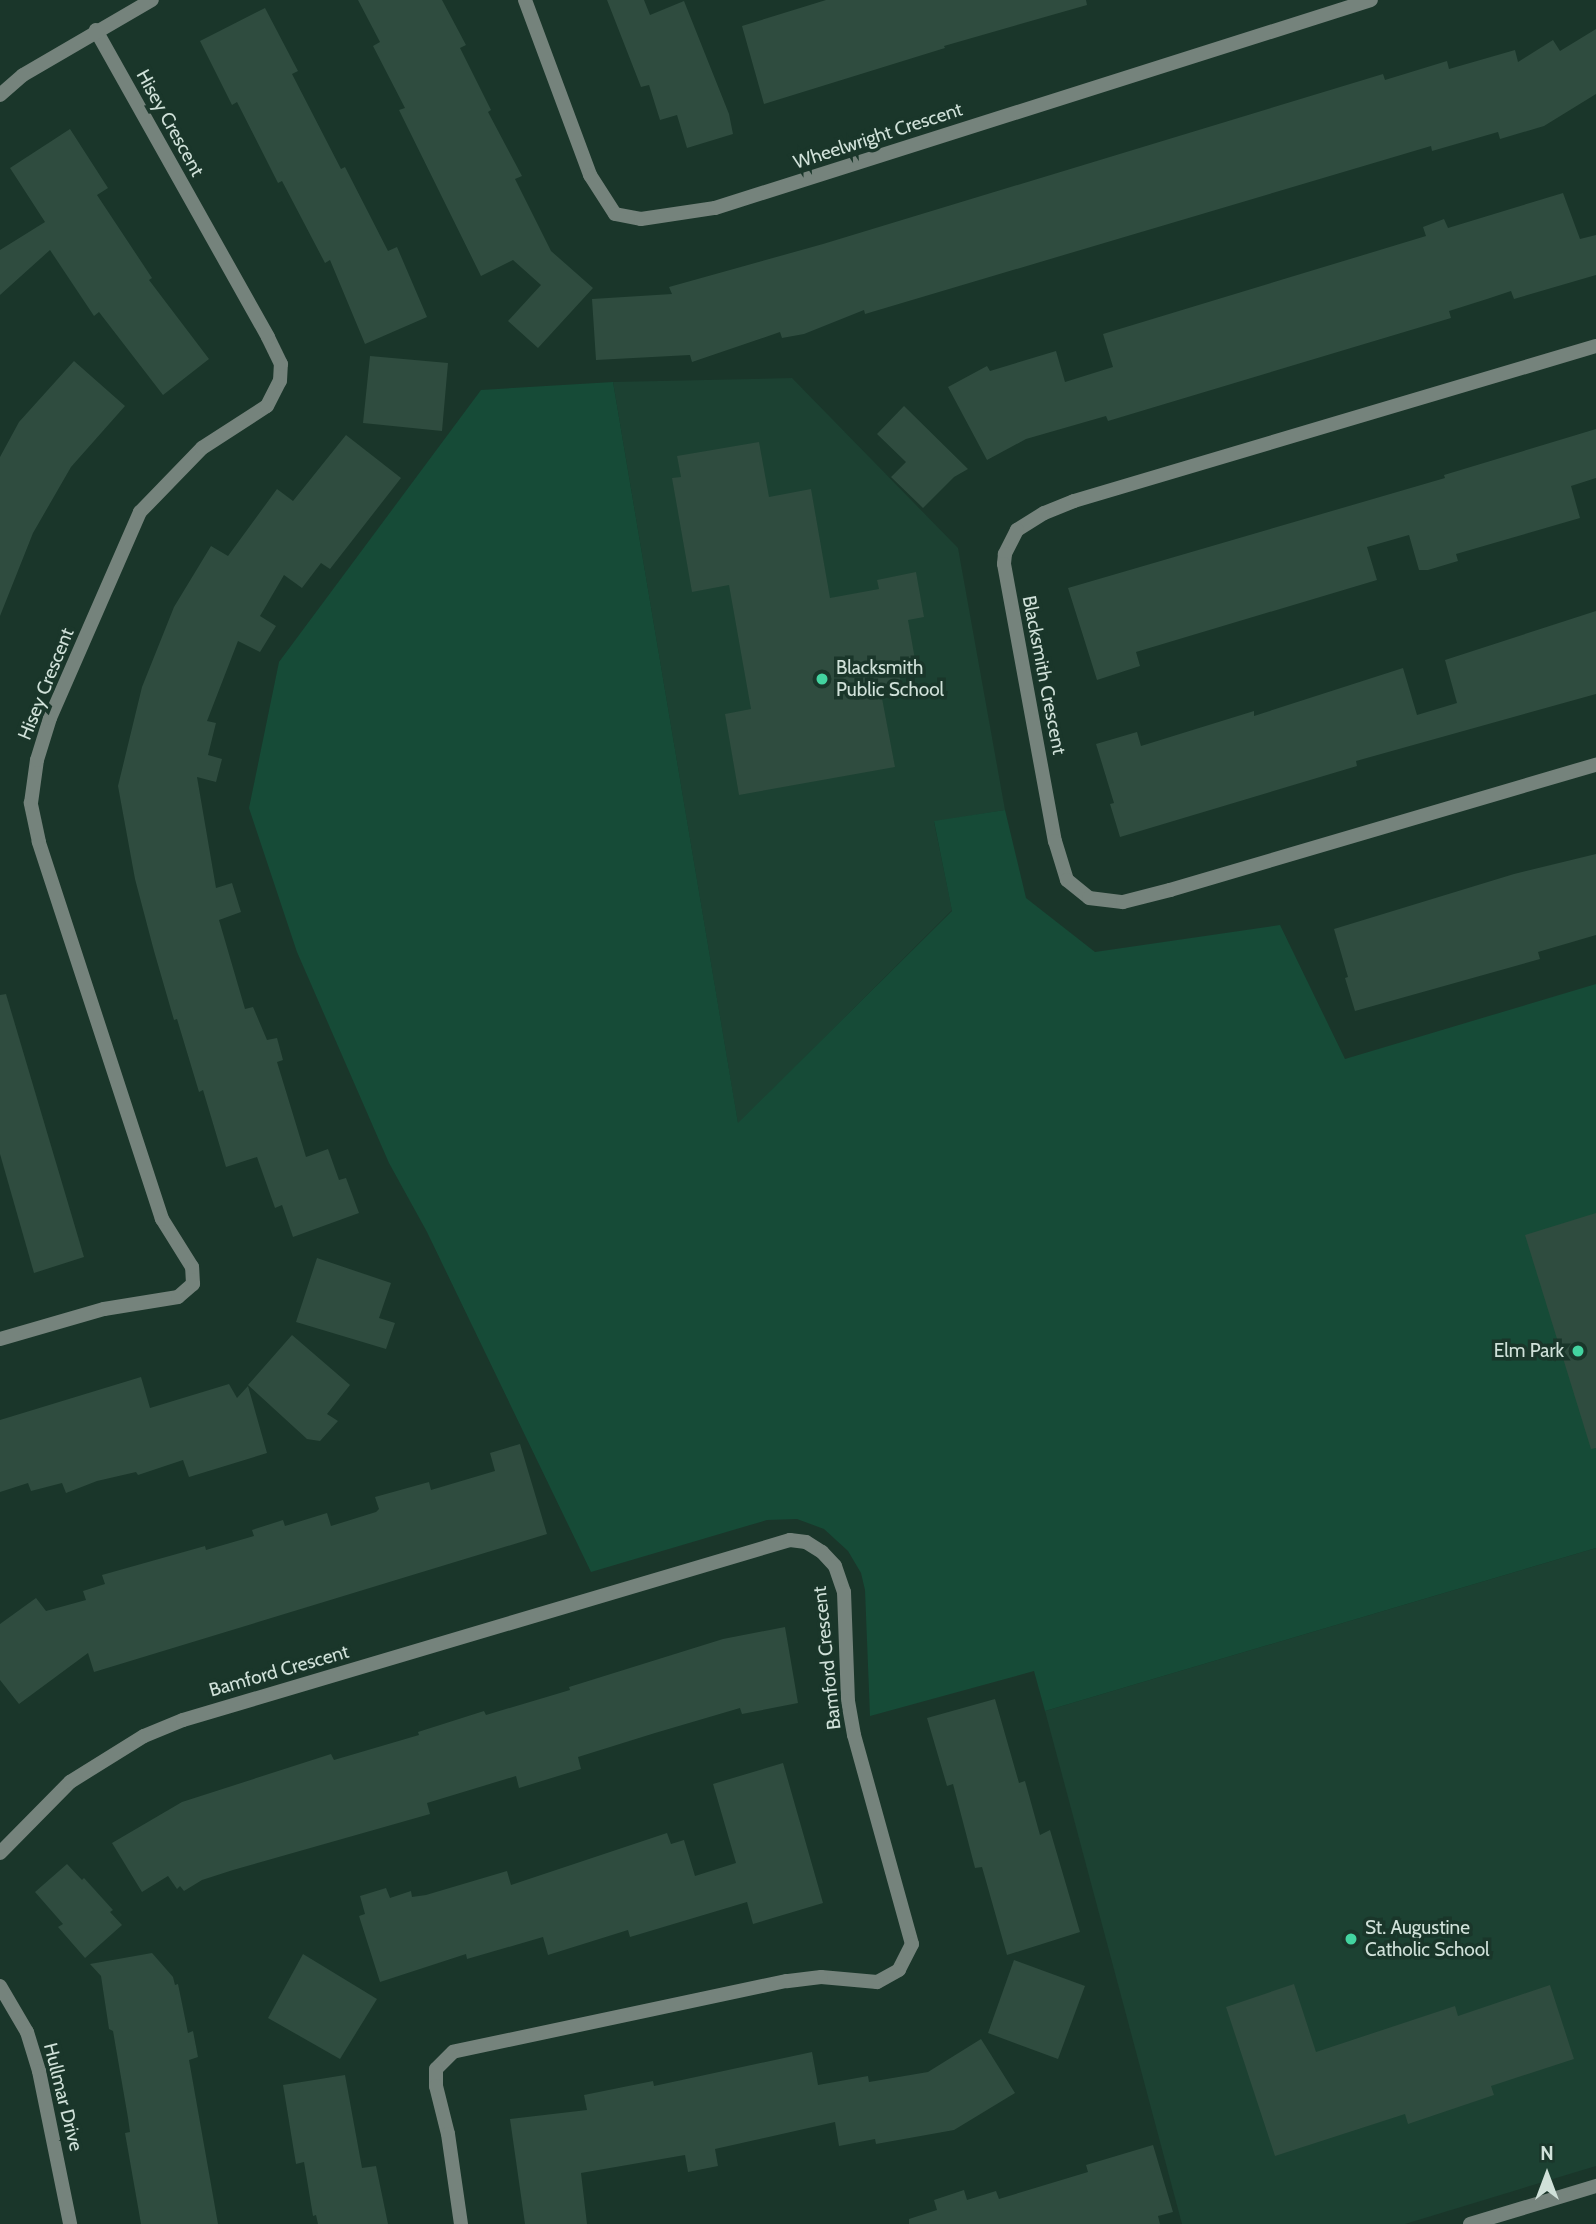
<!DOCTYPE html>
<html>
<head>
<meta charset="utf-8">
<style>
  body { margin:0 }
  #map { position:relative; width:1596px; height:2224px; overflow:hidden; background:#1a362a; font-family:Cabin,sans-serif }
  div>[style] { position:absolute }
  .built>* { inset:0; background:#1c4132 }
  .green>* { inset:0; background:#164b37 }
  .building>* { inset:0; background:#2f4c3f }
  .minor>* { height:14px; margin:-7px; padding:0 7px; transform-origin:7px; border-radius:7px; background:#75837c }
  .tertiary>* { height:14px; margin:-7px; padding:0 7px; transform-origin:7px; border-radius:7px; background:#75837c }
  .dots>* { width:19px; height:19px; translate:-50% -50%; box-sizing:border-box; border:4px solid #1a362a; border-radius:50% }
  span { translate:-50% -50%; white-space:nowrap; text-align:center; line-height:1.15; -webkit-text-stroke:7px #1a362a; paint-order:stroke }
  .street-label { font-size:19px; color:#d0e1d9 }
  .poi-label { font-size:19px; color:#d0e1d9 }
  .left { translate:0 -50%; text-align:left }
  .right { translate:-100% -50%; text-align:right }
  .north { position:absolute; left:1512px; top:2140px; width:70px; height:70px; -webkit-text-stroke:5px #1a362a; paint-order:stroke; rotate:0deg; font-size:19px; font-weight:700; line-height:28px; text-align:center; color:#d0e1d9 }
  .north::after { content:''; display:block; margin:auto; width:24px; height:32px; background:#d0e1d9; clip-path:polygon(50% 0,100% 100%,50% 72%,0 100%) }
</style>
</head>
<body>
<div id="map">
  <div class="built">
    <i style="clip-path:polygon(792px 378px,958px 548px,1005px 810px,934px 822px,952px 910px,738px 1124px,613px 382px)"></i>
    <i style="clip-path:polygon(1596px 1548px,1596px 2166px,1405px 2224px,1182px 2224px,1045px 1711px)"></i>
  </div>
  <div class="green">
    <i style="clip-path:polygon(613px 382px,738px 1123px,952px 911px,934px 821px,1005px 810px,1026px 898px,1095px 952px,1280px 925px,1345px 1059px,1596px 984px,1596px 1548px,1045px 1711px,1034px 1671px,870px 1716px,865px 1590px,861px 1573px,848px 1551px,824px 1529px,797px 1519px,767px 1520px,591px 1572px,427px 1232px,389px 1163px,297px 952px,249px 808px,279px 662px,481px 390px)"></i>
  </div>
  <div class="building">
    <i style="clip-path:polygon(358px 0,442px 0,466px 45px,460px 48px,491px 110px,488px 112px,522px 176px,515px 179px,551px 251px,593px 288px,538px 348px,508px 321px,541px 285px,513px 260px,481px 276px,399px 110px,405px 108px,373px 46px,380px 42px)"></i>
    <i style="clip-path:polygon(607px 0,644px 0,650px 15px,684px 1px,729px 114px,733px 134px,687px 148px,677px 115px,660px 120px,649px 85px,641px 87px)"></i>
    <i style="clip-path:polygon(826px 0,1086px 0,1087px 5px,944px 46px,945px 48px,764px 104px,742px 26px)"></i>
    <i style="clip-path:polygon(265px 8px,298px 71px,292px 74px,341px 169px,345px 167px,388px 251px,397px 247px,427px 317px,365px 344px,330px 260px,325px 263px,282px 181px,278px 183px,237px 102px,232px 105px,200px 41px)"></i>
    <i style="clip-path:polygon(1596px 29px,1596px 94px,1544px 126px,1500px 139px,1498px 132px,1432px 151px,1431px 146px,865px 314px,864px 310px,804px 334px,782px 338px,780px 332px,692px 362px,690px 355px,596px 360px,592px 299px,672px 294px,669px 287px,823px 244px,1383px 74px,1385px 80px,1447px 61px,1449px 69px,1515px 50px,1518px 62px,1553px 40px,1560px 51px)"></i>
    <i style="clip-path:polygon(70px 129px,108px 188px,97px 195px,152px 278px,149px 280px,209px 359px,163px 395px,99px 312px,94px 316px,50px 250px,0 295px,0 250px,45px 222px,10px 168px)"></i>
    <i style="clip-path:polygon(1563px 193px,1580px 239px,1596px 235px,1596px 275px,1514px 299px,1511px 291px,1487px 299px,1449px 311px,1451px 318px,1108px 421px,1106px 416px,1026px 439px,987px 460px,948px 387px,987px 366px,990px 371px,1056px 351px,1065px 382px,1113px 367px,1103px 334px,1426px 236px,1423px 227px,1444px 219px,1448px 228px)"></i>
    <i style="clip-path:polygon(370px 356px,448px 363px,442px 431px,363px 423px)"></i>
    <i style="clip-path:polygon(74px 361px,125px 406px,71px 467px,33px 533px,0 616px,0 457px,19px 422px)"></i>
    <i style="clip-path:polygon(904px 406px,968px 469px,954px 477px,923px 508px,891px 477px,906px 462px,877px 434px)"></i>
    <i style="clip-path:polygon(1596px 429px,1596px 478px,1571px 486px,1580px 518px,1456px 554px,1458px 561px,1428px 570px,1419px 570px,1409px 535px,1367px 547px,1377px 580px,1136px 652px,1140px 666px,1097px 680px,1068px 588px,1445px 478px,1444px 475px)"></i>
    <i style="clip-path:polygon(346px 435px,401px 478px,330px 569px,321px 563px,302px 588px,284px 575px,260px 616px,276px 626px,260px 652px,238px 641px,207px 721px,216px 723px,208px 755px,222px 759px,216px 782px,197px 777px,216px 888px,232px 883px,241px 912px,219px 920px,245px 1009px,253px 1007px,267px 1040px,277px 1038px,283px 1060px,277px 1062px,306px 1157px,328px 1149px,339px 1180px,346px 1178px,359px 1213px,293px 1237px,282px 1205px,275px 1208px,257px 1157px,226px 1167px,203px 1090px,199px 1092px,177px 1019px,174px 1020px,154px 951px,135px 879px,118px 786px,142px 687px,174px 607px,211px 546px,228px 556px,277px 489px,293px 501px)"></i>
    <i style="clip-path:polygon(759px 442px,769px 497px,811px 489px,830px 598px,879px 589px,877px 580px,916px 572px,924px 617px,908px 620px,916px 665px,898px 668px,902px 689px,881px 693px,895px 767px,739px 795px,725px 714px,751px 709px,729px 585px,692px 592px,672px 478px,681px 477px,677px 456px)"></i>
    <i style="clip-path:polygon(1596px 611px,1596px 694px,1356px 761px,1357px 766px,1120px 837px,1110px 804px,1114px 803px,1096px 744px,1137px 732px,1141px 746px,1254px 711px,1254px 716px,1403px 668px,1417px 715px,1457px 703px,1445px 660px)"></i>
    <i style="clip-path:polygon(1596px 854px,1596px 935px,1538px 952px,1540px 959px,1355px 1011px,1345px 978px,1348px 977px,1334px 929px,1514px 874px)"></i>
    <i style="clip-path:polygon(6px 994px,84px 1257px,34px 1273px,0 1154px,0 995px)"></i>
    <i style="clip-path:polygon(1596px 1213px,1596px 1448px,1591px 1449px,1525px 1235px)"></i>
    <i style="clip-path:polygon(317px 1258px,391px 1283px,379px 1318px,395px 1323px,386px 1349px,296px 1322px)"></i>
    <i style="clip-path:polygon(292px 1335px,350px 1385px,327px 1414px,338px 1421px,320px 1441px,307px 1439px,248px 1385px)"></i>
    <i style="clip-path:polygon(141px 1377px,150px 1408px,229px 1384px,237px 1398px,248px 1386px,267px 1453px,189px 1477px,183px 1460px,138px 1475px,136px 1472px,97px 1481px,66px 1493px,62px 1483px,31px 1491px,28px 1483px,0 1492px,0 1420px)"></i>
    <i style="clip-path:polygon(520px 1444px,547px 1534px,94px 1672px,88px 1653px,19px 1704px,0 1680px,0 1624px,36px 1598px,46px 1611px,86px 1600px,83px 1591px,105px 1584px,102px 1575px,205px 1546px,206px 1550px,254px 1536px,252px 1530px,283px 1520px,285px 1526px,327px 1513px,331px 1526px,376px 1512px,379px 1509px,375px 1497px,429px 1482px,431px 1490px,495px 1471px,490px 1453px)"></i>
    <i style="clip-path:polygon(785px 1627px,798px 1703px,742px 1714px,740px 1708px,655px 1733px,578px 1757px,581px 1769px,519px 1788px,516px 1776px,427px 1803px,430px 1814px,233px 1870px,202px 1880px,184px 1891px,180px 1886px,177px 1889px,168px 1876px,142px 1892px,112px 1843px,182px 1802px,331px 1754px,334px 1760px,419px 1735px,418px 1732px,484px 1711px,486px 1715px,570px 1690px,569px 1687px,723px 1639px)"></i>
    <i style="clip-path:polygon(995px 1699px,1019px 1783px,1025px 1781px,1040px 1835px,1050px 1830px,1080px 1932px,1007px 1955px,982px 1867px,975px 1868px,953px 1784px,947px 1786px,927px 1718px)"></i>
    <i style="clip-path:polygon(783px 1763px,823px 1903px,753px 1924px,747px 1902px,630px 1937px,628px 1930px,548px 1955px,543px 1937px,467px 1959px,466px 1954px,380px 1982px,359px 1916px,365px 1914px,360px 1896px,386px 1888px,390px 1898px,411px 1891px,412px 1897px,426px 1895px,507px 1871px,511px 1885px,667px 1833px,671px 1844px,684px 1840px,695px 1876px,736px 1863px,713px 1784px)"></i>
    <i style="clip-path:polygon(67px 1864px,82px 1880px,84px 1878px,113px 1910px,110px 1912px,122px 1925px,85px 1958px,58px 1927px,63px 1924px,35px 1892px)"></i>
    <i style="clip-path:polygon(152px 1953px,173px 1977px,175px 1985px,178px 1984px,188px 2033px,193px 2031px,198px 2057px,189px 2060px,218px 2224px,141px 2224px,125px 2133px,130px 2132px,128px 2118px,113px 2031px,109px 2029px,101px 1976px,90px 1964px)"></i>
    <i style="clip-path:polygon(303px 1954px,377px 1999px,340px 2059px,268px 2018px)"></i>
    <i style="clip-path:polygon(1014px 1960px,1085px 1986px,1058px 2059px,988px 2033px)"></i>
    <i style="clip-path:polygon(1294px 1984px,1316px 2052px,1455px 2006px,1458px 2016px,1550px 1985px,1574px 2059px,1491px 2086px,1494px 2095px,1408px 2124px,1405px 2114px,1275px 2156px,1226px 2007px)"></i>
    <i style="clip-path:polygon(981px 2039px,1015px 2093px,954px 2130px,876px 2144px,875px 2139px,839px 2146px,835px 2122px,715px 2149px,718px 2166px,688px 2172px,685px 2155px,581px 2173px,587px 2224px,525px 2224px,510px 2119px,587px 2110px,584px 2095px,653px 2081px,654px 2086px,812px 2052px,818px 2085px,868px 2076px,869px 2082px,928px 2072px)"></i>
    <i style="clip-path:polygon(345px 2075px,362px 2168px,376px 2166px,388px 2224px,318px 2224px,316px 2215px,313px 2216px,304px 2162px,296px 2164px,283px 2085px)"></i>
    <i style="clip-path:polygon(1153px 2145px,1173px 2212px,1158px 2216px,1160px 2224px,909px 2224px,909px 2219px,937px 2210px,934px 2200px,964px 2190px,967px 2200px,996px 2191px,999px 2199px,1088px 2172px,1086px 2165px)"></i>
  </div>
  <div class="minor">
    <i style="left:525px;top:0;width:187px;rotate:69.6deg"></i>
    <i style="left:590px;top:175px;width:46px;rotate:57.3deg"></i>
    <i style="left:615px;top:214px;width:26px;rotate:11deg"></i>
    <i style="left:641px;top:219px;width:75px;rotate:-8.5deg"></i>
    <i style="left:715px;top:208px;width:688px;rotate:-17.59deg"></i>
    <i style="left:1596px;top:346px;width:545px;rotate:163.46deg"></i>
    <i style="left:1074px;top:501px;width:32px;rotate:158deg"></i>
    <i style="left:1044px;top:513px;width:32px;rotate:148deg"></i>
    <i style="left:1017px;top:530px;width:27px;rotate:117deg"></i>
    <i style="left:1005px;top:554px;width:10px;rotate:96deg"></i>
    <i style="left:1004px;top:564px;width:282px;rotate:79.6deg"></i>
    <i style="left:1055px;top:841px;width:41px;rotate:72.9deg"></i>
    <i style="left:1067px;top:880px;width:28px;rotate:39deg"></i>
    <i style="left:1089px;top:898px;width:34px;rotate:7deg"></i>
    <i style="left:1123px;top:902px;width:49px;rotate:-14.3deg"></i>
    <i style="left:1170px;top:890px;width:444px;rotate:-16.4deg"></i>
    <i style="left:0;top:1339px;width:108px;rotate:-16.1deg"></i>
    <i style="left:104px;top:1309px;width:75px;rotate:-9.2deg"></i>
    <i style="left:178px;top:1297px;width:20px;rotate:-41deg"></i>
    <i style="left:193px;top:1284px;width:17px;rotate:-93deg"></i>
    <i style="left:192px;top:1267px;width:57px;rotate:-122deg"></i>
    <i style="left:162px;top:1219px;width:397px;rotate:-108.1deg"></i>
    <i style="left:39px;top:842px;width:40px;rotate:-102deg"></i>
    <i style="left:31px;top:803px;width:43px;rotate:-82.1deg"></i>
    <i style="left:37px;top:760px;width:44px;rotate:-72.8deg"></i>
    <i style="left:50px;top:718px;width:225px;rotate:-66.4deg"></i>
    <i style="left:140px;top:512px;width:89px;rotate:-45.9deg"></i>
    <i style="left:202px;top:448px;width:77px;rotate:-32.9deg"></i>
    <i style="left:267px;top:406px;width:28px;rotate:-63deg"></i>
    <i style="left:280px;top:381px;width:17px;rotate:-87deg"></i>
    <i style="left:281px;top:364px;width:30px;rotate:-116deg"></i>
    <i style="left:268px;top:337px;width:352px;rotate:-119.3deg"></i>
    <i style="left:0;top:1853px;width:100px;rotate:-45.4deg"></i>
    <i style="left:70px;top:1782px;width:87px;rotate:-31.9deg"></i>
    <i style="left:144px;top:1736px;width:42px;rotate:-22.3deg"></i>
    <i style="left:183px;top:1720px;width:633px;rotate:-16.52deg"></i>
    <i style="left:790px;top:1540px;width:16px;rotate:7deg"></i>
    <i style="left:806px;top:1542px;width:19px;rotate:32deg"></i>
    <i style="left:822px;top:1552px;width:19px;rotate:47deg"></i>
    <i style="left:835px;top:1566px;width:28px;rotate:71deg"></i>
    <i style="left:844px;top:1592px;width:109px;rotate:87.9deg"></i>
    <i style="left:848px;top:1701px;width:35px;rotate:80deg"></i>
    <i style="left:854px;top:1735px;width:217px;rotate:74.5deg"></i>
    <i style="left:912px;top:1944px;width:29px;rotate:117deg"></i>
    <i style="left:899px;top:1970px;width:25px;rotate:151deg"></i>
    <i style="left:877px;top:1982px;width:56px;rotate:-174.9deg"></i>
    <i style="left:821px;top:1977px;width:35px;rotate:173deg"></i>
    <i style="left:786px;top:1981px;width:340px;rotate:168deg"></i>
    <i style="left:453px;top:2052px;width:24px;rotate:135deg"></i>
    <i style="left:436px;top:2069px;width:17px;rotate:90deg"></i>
    <i style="left:436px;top:2086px;width:49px;rotate:76deg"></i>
    <i style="left:448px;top:2134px;width:91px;rotate:81.8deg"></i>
  </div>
  <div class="tertiary">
    <i style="left:0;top:95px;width:30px;rotate:-41deg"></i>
    <i style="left:23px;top:75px;width:149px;rotate:-30.2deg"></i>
    <i style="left:0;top:1986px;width:53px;rotate:59.6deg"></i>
    <i style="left:27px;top:2032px;width:41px;rotate:72.9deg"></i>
    <i style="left:39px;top:2071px;width:156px;rotate:78.5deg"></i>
    <i style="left:1470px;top:2224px;width:132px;rotate:-16.8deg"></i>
  </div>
  <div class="dots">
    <i style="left:822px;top:679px;background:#43d4a0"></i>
    <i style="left:1578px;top:1351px;background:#43d4a0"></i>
    <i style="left:1351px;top:1939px;background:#43d4a0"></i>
  </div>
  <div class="street-label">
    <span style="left:170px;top:123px;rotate:61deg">Hisey Crescent</span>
    <span style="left:878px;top:136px;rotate:-18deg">Wheelwright Crescent</span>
    <span style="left:1044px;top:675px;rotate:79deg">Blacksmith Crescent</span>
    <span style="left:46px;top:684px;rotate:-68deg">Hisey Crescent</span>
    <span style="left:827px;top:1658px;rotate:-96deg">Bamford Crescent</span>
    <span style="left:279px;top:1671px;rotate:-16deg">Bamford Crescent</span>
    <span style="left:63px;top:2097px;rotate:76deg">Hullmar Drive</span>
  </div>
  <div class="poi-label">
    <span class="left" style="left:836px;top:679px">Blacksmith<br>Public School</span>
    <span class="right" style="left:1564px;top:1351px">Elm Park</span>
    <span class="left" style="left:1365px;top:1939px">St. Augustine<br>Catholic School</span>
  </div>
  <div class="north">N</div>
</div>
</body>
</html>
